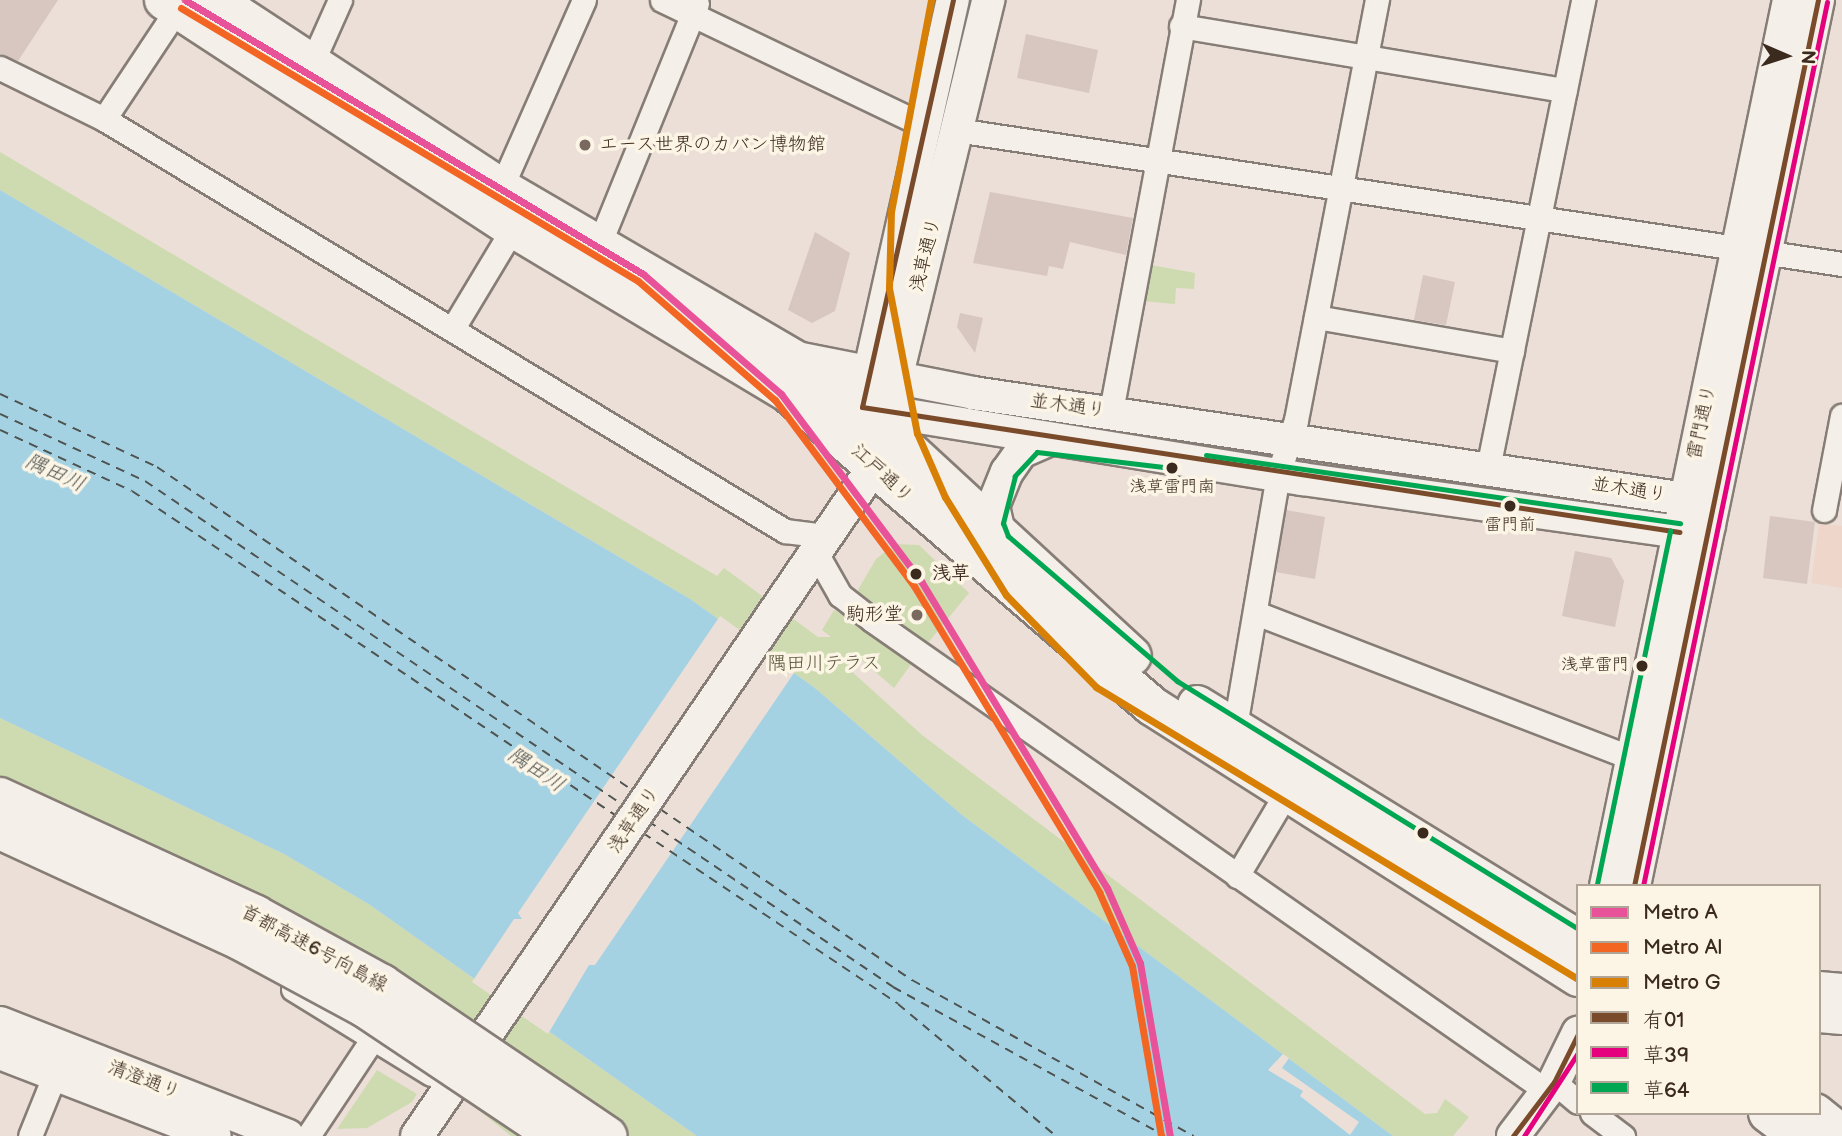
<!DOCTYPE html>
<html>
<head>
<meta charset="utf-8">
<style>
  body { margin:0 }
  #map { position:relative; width:1842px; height:1136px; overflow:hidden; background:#ecdfd7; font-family:"Balsamiq Sans","Klee One",sans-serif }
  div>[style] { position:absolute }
  .built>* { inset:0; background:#eed6ca }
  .green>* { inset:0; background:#cedbb0 }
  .water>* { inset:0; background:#a5d2e3 }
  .pier>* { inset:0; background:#ecdfd7 }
  .ferry>* { height:2px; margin-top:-1px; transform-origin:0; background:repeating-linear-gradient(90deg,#4e5350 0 9px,transparent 0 16px) }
  .building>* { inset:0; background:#d7c7c0 }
  .roads { filter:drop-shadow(2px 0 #867d76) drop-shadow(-2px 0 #867d76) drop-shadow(0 2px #867d76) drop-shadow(0 -2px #867d76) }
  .street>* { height:23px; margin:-11.5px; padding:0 11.5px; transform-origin:11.5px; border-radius:11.5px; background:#f4efe9 }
  .secondary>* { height:32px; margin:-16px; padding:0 16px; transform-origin:16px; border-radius:16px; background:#f4efe9 }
  .highway>* { height:38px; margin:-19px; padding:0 19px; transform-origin:19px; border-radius:19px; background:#f4efe9 }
  .bridges { filter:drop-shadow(2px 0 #867d76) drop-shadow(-2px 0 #867d76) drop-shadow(0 2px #867d76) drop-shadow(0 -2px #867d76) }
  .highway-bridge>* { height:38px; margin:-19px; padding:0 19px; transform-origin:19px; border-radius:19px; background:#f4efe9 }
  .bus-1>* { height:5px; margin:-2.5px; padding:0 2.5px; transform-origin:2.5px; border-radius:2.5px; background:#7a4b2a }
  .bus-2>* { height:5px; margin:-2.5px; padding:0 2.5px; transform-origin:2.5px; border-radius:2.5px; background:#e5007d }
  .bus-3>* { height:5px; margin:-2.5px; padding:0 2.5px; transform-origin:2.5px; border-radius:2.5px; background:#00a651 }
  .metro-1>* { height:7px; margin:-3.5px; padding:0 3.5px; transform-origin:3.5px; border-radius:3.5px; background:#e85298 }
  .metro-2>* { height:7px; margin:-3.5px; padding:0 3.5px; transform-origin:3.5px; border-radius:3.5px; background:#f26522 }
  .metro-3>* { height:7px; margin:-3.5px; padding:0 3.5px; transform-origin:3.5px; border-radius:3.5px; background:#d88006 }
  .dots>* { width:19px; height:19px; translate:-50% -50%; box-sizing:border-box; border:4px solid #fcf5e5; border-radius:50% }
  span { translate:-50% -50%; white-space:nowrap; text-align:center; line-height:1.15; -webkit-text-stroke:7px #fcf5e5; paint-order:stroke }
  .bus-label { font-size:17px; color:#3b2a1e }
  .right { translate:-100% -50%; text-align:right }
  .poi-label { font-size:19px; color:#3b2a1e }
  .left { translate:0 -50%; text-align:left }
  .street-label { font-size:19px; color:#3b2a1e }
  .stop-label { font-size:19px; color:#3b2a1e; font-weight:700 }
  .park-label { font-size:19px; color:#5a553a }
  .water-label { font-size:21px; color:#4e5350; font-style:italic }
  .legend { position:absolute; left:1576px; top:884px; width:245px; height:231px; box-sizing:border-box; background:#fcf5e5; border:2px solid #afa495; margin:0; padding:9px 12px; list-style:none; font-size:21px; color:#3b2a1e }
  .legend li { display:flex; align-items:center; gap:14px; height:35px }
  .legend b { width:35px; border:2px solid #afa495 }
  .north { position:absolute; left:1751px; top:21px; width:70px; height:70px; -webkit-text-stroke:5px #fcf5e5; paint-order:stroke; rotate:93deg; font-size:19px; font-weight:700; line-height:28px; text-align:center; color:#3b2a1e }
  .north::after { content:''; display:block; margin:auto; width:24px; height:32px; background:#3b2a1e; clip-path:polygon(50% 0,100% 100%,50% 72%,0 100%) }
</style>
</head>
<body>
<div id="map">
  <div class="built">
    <i style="clip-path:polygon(1819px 523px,1842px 526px,1842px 588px,1811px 583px)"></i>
  </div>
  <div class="green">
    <i style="clip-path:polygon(0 152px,717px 576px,724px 568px,818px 637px,831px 637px,822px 630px,834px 610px,863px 628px,912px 663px,894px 688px,859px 658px,849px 669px,922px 735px,1425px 1114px,1437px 1113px,1445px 1099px,1469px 1117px,1453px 1136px,1393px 1136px,962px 815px,815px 688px,690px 599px,0 190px)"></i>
    <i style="clip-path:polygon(1146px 264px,1195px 273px,1194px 289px,1176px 288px,1175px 304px,1141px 301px)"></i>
    <i style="clip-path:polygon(895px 544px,919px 545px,969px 593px,922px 650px,855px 595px,876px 559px)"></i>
    <i style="clip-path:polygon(0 718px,284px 854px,370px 905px,697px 1136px,511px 1136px,412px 1057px,286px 980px,0 851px)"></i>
    <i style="clip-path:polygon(377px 1070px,417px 1094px,412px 1102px,367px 1128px,337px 1129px)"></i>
  </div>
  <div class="water">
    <i style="clip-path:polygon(0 190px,690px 599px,815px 688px,962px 815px,1393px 1136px,697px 1136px,370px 905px,284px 854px,0 718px)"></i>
  </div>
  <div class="pier">
    <i style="clip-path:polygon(720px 616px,796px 670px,595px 965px,589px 965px,548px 1034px,472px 982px,514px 919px,522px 919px,518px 913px)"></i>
    <i style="clip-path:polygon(1283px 1054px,1289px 1058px,1282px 1068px,1359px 1122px,1350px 1135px,1300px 1096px,1303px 1091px,1268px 1070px)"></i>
  </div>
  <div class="ferry">
    <i style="left:0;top:394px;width:173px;rotate:24.9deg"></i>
    <i style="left:157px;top:467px;width:578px;rotate:34.21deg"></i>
    <i style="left:0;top:414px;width:160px;rotate:24.8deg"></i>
    <i style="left:145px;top:481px;width:577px;rotate:34.13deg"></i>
    <i style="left:0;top:430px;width:145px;rotate:24.8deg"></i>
    <i style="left:132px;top:491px;width:585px;rotate:33.85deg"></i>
    <i style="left:660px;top:809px;width:305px;rotate:34.2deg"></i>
    <i style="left:912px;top:980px;width:322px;rotate:29deg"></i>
    <i style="left:648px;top:821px;width:296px;rotate:34.1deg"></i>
    <i style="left:893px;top:987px;width:310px;rotate:28.7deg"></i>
    <i style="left:643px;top:833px;width:307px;rotate:33.8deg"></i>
    <i style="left:898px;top:1004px;width:206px;rotate:39.9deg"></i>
  </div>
  <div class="building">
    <i style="clip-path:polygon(0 0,58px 0,18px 61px,0 54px)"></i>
    <i style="clip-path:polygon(1026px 34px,1098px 50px,1089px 93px,1017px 78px)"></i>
    <i style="clip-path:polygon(990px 192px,1133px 218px,1126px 255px,1070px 242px,1063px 269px,1049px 266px,1047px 276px,973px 263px)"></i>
    <i style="clip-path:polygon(815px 232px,850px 253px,835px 311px,812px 323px,788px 310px)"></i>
    <i style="clip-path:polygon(1423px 275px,1455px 282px,1446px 325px,1414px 320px)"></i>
    <i style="clip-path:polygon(960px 313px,983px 318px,975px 353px,957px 327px)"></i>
    <i style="clip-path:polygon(1286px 510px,1325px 517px,1315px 579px,1276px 572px)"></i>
    <i style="clip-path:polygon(1770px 516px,1815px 522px,1807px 584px,1763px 578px)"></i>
    <i style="clip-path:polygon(1575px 551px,1611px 558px,1624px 581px,1615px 627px,1562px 616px)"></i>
  </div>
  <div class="roads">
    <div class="street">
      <i style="left:662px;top:0;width:289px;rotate:25.6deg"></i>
      <i style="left:1181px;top:26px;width:389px;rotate:9.5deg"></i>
      <i style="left:0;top:68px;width:116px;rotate:26.1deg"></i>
      <i style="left:104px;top:119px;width:796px;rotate:31.17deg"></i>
      <i style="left:785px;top:531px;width:40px;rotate:7.1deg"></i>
      <i style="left:307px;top:74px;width:81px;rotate:-66deg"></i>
      <i style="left:104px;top:119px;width:132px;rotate:-56.4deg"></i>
      <i style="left:956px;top:130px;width:896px;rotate:8.6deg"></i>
      <i style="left:501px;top:188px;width:206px;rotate:-66.2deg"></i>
      <i style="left:598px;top:247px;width:263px;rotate:-67.9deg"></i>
      <i style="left:1316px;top:317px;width:199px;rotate:9.8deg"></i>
      <i style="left:453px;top:328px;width:117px;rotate:-59deg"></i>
      <i style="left:1111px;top:411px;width:418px;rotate:-79.4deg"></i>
      <i style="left:1488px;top:468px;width:478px;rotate:-78.5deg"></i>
      <i style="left:1824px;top:510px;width:96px;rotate:-79.2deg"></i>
      <i style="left:815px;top:551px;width:51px;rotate:60.4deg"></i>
      <i style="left:840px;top:595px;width:41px;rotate:38deg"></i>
      <i style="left:872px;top:620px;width:824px;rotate:34.92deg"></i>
      <i style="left:1256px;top:613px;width:403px;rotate:21.1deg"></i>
      <i style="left:1233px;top:738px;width:267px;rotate:-80.3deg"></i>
      <i style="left:1278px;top:475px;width:58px;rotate:-71.9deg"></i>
      <i style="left:1296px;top:420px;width:428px;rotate:-79.1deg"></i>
      <i style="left:1237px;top:876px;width:94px;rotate:-59.3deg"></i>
      <i style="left:293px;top:989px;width:162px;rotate:31.6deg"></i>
      <i style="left:1554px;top:1082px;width:31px;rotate:40deg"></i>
      <i style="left:1592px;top:1113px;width:39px;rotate:37deg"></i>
      <i style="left:30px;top:1136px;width:67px;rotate:-68deg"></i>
      <i style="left:308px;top:1136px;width:118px;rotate:-56.4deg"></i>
    </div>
    <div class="secondary">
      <i style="left:802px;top:359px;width:174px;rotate:11.2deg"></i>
      <i style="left:973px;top:393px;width:721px;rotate:8.46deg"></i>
      <i style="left:1686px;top:499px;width:35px;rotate:49deg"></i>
      <i style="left:864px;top:397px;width:407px;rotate:-77.4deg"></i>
      <i style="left:870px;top:409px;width:438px;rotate:9.2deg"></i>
      <i style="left:1302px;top:479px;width:381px;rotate:8deg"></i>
      <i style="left:1679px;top:532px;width:19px;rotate:-16deg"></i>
      <i style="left:1001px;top:541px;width:36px;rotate:-103deg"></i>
      <i style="left:993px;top:506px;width:37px;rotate:-68deg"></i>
      <i style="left:1007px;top:472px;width:24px;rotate:-55deg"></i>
      <i style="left:1021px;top:452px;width:30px;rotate:-24deg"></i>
      <i style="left:1606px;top:886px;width:905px;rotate:-78.33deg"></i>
      <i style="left:1634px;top:886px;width:905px;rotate:-78.27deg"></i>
      <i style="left:1819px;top:988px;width:23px;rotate:5deg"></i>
      <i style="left:1819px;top:1016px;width:23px;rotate:5deg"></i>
      <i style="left:0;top:1023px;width:309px;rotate:21.4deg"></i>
      <i style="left:0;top:1053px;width:230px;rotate:21.1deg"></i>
      <i style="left:417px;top:1136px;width:812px;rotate:-55.68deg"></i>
      <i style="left:875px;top:465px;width:479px;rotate:-76.3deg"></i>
      <i style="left:1513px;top:1136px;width:68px;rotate:-52.8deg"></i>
      <i style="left:1554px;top:1082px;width:55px;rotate:-63.9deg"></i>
    </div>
    <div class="highway">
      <i style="left:164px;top:0;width:417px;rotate:33.2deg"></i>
      <i style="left:513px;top:228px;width:319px;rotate:30.9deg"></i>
      <i style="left:787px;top:392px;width:481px;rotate:40.7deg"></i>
      <i style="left:1152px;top:706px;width:505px;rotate:32.46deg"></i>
      <i style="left:215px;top:0;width:342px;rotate:33.3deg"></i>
      <i style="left:501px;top:188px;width:347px;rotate:30.3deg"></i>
      <i style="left:801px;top:363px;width:75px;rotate:35.8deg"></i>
      <i style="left:862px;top:407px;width:367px;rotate:42.7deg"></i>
      <i style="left:1197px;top:705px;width:447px;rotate:31.6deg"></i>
      <i style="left:1768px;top:1113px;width:38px;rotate:37deg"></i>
      <i style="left:1815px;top:1113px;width:35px;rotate:39deg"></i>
    </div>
  </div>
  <div class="bridges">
    <div class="highway-bridge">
      <i style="left:0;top:797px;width:282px;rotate:24.7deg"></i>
      <i style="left:256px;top:915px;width:144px;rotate:28.7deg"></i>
      <i style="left:382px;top:984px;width:272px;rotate:34deg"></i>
      <i style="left:0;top:830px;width:265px;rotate:24.7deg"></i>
      <i style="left:241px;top:941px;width:141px;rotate:28.4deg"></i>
      <i style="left:365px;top:1008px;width:230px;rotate:33.8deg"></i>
    </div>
  </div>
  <div class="bus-1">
    <i style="left:862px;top:407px;width:827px;rotate:8.7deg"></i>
    <i style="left:862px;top:407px;width:417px;rotate:-77.4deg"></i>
    <i style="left:1634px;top:886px;width:905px;rotate:-78.27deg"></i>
    <i style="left:1513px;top:1136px;width:68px;rotate:-52.8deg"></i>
    <i style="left:1554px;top:1082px;width:54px;rotate:-63.4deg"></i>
  </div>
  <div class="bus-2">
    <i style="left:1643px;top:886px;width:903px;rotate:-78.24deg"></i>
    <i style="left:1524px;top:1136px;width:99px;rotate:-57deg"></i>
  </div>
  <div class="bus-3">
    <i style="left:1206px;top:455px;width:479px;rotate:8.2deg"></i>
    <i style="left:1172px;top:468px;width:136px;rotate:-173.2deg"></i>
    <i style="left:1037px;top:452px;width:33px;rotate:133deg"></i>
    <i style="left:1015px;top:476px;width:49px;rotate:104.3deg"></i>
    <i style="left:1003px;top:523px;width:14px;rotate:69deg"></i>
    <i style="left:1008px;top:536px;width:223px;rotate:40.6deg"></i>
    <i style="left:1177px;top:681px;width:471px;rotate:31.7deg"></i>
    <i style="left:1597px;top:884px;width:361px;rotate:-78.3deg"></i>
  </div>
  <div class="metro-1">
    <i style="left:185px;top:0;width:534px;rotate:30.89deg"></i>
    <i style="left:643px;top:274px;width:183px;rotate:41deg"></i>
    <i style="left:781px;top:394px;width:234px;rotate:53.2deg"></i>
    <i style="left:921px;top:581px;width:359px;rotate:58.8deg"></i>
    <i style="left:1107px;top:888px;width:82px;rotate:66.3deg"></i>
    <i style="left:1140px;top:963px;width:176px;rotate:80.2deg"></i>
  </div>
  <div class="metro-2">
    <i style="left:181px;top:8px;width:532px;rotate:30.85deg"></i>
    <i style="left:638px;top:281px;width:181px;rotate:41deg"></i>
    <i style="left:775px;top:400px;width:232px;rotate:53.2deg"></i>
    <i style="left:914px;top:586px;width:358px;rotate:58.8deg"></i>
    <i style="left:1099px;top:892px;width:81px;rotate:66deg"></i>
    <i style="left:1132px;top:966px;width:172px;rotate:80.3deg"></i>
  </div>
  <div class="metro-3">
    <i style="left:931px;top:0;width:215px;rotate:100.7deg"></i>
    <i style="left:891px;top:211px;width:77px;rotate:91.5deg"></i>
    <i style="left:889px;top:288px;width:148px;rotate:79.1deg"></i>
    <i style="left:917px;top:433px;width:70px;rotate:66.4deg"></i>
    <i style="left:945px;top:497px;width:115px;rotate:58.1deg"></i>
    <i style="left:1006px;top:595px;width:129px;rotate:45.6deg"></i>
    <i style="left:1096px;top:687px;width:564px;rotate:31.21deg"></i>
  </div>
  <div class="dots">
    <i style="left:585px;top:145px;background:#79695f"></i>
    <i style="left:1172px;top:468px;background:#3b2a1e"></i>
    <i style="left:1510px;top:506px;background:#3b2a1e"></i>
    <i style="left:916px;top:574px;background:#3b2a1e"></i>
    <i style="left:917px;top:615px;background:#79695f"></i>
    <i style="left:1642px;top:666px;background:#3b2a1e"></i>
    <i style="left:1423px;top:833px;background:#3b2a1e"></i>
  </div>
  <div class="bus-label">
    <span style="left:1172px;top:488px">浅草雷門南</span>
    <span style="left:1510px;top:526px">雷門前</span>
    <span class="right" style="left:1629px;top:666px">浅草雷門</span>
  </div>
  <div class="poi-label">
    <span class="left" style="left:599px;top:145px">エース世界のカバン博物館</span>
    <span class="right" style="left:903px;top:615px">駒形堂</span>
  </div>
  <div class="street-label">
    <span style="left:926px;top:255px;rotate:-76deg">浅草通り</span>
    <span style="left:1068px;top:406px;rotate:8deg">並木通り</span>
    <span style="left:1702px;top:422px;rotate:-78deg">雷門通り</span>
    <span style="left:882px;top:474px;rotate:43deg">江戸通り</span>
    <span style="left:1629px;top:490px;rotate:9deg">並木通り</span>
    <span style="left:634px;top:820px;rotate:-56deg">浅草通り</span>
    <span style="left:314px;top:949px;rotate:28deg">首都高速6号向島線</span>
    <span style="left:144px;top:1080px;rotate:21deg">清澄通り</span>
  </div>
  <div class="stop-label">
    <span class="left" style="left:932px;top:574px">浅草</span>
  </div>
  <div class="park-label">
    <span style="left:824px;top:664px">隅田川テラス</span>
  </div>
  <div class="water-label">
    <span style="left:55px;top:473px;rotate:25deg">隅田川</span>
    <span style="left:536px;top:770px;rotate:34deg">隅田川</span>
  </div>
  <ul class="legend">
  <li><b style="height:9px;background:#e85298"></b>Metro A</li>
  <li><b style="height:9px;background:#f26522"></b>Metro Al</li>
  <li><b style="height:9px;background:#d88006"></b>Metro G</li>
  <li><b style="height:9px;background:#7a4b2a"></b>有01</li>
  <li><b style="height:9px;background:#e5007d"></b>草39</li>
  <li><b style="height:9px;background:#00a651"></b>草64</li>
  </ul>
  <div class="north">N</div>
</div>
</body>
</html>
